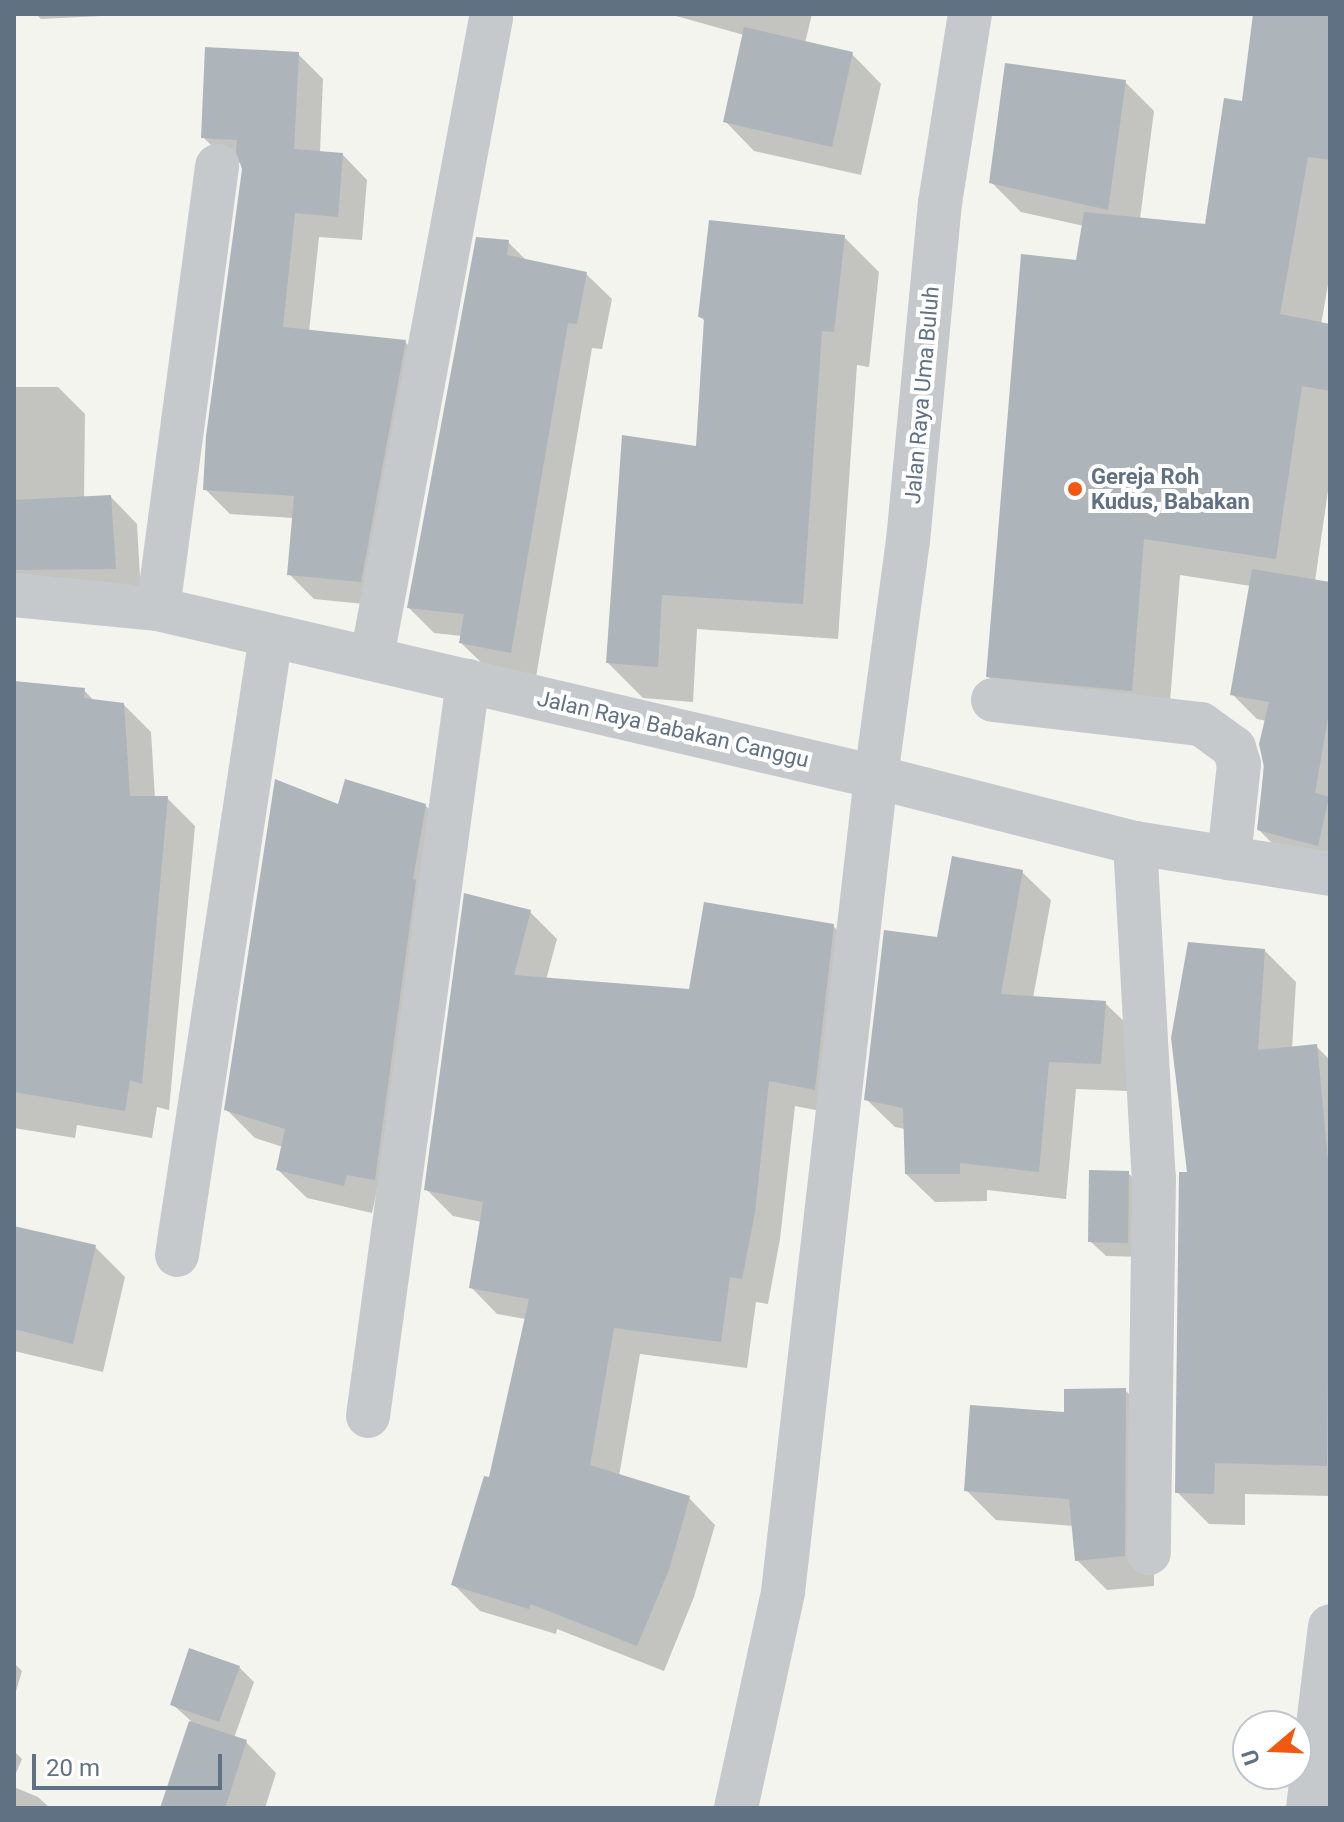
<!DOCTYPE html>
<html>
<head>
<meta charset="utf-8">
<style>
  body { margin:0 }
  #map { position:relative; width:1344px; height:1822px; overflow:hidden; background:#f4f4ef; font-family:Roboto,sans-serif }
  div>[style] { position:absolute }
  .shadow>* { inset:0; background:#0003 }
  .building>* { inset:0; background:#adb4ba }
  .minor>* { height:44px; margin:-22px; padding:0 22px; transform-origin:22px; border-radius:22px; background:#c6c9cc }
  .dots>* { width:22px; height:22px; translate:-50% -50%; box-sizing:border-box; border:4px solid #fff; border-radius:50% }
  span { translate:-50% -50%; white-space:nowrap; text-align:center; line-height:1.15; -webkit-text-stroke:8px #fff; paint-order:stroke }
  .street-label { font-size:22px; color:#607183 }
  .poi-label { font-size:22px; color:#607183; font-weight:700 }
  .left { translate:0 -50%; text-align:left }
  .frame { position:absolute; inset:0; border:16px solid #607183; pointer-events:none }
  .north { position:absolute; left:1232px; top:1710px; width:80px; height:80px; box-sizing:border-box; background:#fff; border:2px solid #bfc6cd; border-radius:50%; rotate:251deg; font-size:22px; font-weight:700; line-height:32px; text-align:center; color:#607183 }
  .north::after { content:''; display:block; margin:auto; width:28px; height:36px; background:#f25811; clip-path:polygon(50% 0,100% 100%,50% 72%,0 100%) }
  .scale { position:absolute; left:32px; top:1754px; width:190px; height:36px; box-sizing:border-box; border:4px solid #607183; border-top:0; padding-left:10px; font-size:24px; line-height:28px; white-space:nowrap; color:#607183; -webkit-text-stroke:6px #fff; paint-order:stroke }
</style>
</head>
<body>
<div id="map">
  <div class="shadow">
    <i style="clip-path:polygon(36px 14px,102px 14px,102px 16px,41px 19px)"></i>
    <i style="clip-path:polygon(669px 14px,812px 14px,805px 43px,852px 54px,881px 84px,861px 175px,754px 151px,725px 121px,744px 35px)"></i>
    <i style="clip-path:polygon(1255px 14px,1330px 14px,1330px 273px,1321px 325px,1330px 326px,1330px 477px,1315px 581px,1330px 584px,1330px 866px,1284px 855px,1259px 830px,1267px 721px,1257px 719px,1232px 694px,1251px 586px,1180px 575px,1168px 727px,1025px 713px,988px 676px,1084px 226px,1021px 212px,991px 182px,1125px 82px,1154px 111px,1140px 219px,1206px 226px,1244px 103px)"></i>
    <i style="clip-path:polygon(298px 54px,323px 79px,320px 153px,343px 155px,367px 180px,362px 240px,319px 237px,309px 332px,405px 342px,430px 367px,385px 606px,314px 599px,289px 574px,294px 518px,230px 514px,205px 489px,244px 169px,242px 163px,228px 162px,203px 137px)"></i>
    <i style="clip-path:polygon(844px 237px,879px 272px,869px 367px,857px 365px,838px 639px,697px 629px,693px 702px,643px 698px,608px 663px,697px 448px,706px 322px,700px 317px)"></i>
    <i style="clip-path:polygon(508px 242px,527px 261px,586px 274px,612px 299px,602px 349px,592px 348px,536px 677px,487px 668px,461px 643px,462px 636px,434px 633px,409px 608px)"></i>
    <i style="clip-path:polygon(14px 387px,58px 387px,85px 414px,84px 499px,111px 497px,137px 524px,141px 595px,14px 598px)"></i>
    <i style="clip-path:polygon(14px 683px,84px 690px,95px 702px,123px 704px,151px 732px,155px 798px,167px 798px,195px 826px,169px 1110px,157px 1107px,152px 1138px,77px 1125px,75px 1138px,14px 1128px)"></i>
    <i style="clip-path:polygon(425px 805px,454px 834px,372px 1213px,307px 1198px,278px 1170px,283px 1147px,255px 1138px,226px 1109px,340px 806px)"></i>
    <i style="clip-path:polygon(1022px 872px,1051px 900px,1033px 998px,1105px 1003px,1134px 1031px,1129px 1091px,1076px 1089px,1066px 1199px,987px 1190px,987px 1201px,935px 1202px,906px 1174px,905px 1129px,895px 1127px,866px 1099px,938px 939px)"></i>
    <i style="clip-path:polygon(530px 912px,557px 939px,546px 980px,691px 991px,833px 926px,860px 952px,841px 1115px,795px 1106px,780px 1239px,768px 1304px,756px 1302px,747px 1368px,640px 1354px,619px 1476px,689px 1498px,715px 1525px,694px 1597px,664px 1671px,557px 1629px,556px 1634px,480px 1611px,453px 1584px,491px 1480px,526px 1319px,497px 1314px,471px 1287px,482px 1222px,453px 1216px,426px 1189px)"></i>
    <i style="clip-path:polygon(1265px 951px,1296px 982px,1292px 1049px,1316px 1046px,1330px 1060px,1330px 1496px,1245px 1494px,1245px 1525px,1209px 1524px,1177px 1492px,1190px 1174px)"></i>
    <i style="clip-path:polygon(1128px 1173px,1143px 1188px,1142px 1257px,1106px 1256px,1090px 1241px)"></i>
    <i style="clip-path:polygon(14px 1228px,95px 1247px,125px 1277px,103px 1372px,14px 1351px)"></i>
    <i style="clip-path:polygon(1125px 1390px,1155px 1420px,1154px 1586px,1107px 1590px,1077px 1560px,1074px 1526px,996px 1520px,966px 1490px,1066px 1414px)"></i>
    <i style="clip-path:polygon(14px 1663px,22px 1671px,14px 1698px)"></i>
    <i style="clip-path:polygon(239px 1667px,254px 1682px,234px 1738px,246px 1742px,276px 1773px,265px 1808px,163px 1808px,191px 1721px,172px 1704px)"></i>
    <i style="clip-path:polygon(14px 1751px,22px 1759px,14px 1778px)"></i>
    <i style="clip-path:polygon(14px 1787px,38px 1797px,50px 1808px,14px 1808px)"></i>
  </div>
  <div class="building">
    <i style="clip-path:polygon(1253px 14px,1330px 14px,1330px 160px,1308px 157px,1280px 314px,1330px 324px,1330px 391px,1302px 386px,1276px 559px,1144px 539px,1132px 691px,986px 677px,1021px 254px,1076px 260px,1084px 212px,1205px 224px,1224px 98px,1242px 101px)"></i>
    <i style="clip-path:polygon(744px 27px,853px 52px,832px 147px,723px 122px)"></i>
    <i style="clip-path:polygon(205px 47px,299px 52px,294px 149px,343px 153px,338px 217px,295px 213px,283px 327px,406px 340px,361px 582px,287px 575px,294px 496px,203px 490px,206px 436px,242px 169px,236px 151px,237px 140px,201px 138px)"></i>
    <i style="clip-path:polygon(1005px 63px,1126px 80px,1108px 210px,989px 183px)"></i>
    <i style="clip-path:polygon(709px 220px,845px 235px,834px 332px,822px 331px,803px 604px,662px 595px,658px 667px,606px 663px,622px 435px,696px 446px,704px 318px,698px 317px)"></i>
    <i style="clip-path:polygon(476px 237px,509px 240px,507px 255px,587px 272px,577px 324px,568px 323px,511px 653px,459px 643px,464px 614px,407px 608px)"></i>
    <i style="clip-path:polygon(111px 495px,116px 569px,14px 570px,14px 500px)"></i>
    <i style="clip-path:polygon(1252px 569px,1330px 582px,1330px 706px,1315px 793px,1329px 797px,1318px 846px,1257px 830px,1264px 767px,1259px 744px,1269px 702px,1230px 695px)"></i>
    <i style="clip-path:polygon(14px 681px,85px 688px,84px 698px,124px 703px,130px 796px,168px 796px,142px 1084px,130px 1080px,125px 1111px,14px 1092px)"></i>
    <i style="clip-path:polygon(275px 779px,338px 804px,345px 779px,426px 804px,413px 879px,416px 880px,375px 1180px,347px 1175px,344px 1186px,276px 1170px,285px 1129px,224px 1110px)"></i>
    <i style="clip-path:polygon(952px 856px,1023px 870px,1001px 994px,1106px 1001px,1101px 1064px,1049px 1062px,1039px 1172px,960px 1163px,960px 1174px,905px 1174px,903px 1108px,864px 1100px,884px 930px,937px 937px)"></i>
    <i style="clip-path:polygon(464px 893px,531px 910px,514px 975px,689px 989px,704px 902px,834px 924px,815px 1090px,769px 1081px,755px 1212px,742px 1279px,730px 1277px,721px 1342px,614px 1328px,590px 1465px,690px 1496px,669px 1570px,637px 1646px,531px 1604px,529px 1609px,451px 1585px,484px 1476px,489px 1477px,529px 1299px,469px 1288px,483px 1202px,424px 1190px)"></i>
    <i style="clip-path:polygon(1188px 942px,1265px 949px,1258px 1050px,1317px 1044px,1330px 1182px,1327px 1466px,1215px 1463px,1214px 1494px,1175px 1493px,1179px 1172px,1187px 1172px,1171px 1038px)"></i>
    <i style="clip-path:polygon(1089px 1170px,1129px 1171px,1128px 1243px,1088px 1242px)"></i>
    <i style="clip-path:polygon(14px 1226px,96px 1245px,73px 1344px,14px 1329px)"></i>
    <i style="clip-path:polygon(1126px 1388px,1125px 1556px,1075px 1561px,1069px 1499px,964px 1491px,970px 1405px,1064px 1412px,1064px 1389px)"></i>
    <i style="clip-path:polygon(189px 1648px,240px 1666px,219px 1722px,170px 1705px)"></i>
    <i style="clip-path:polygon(189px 1721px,247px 1740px,225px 1808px,160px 1808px)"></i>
  </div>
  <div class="minor">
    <i style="left:14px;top:595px;width:145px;rotate:5.6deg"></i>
    <i style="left:158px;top:609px;width:737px;rotate:13.17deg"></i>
    <i style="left:876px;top:777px;width:267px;rotate:14.3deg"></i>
    <i style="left:1135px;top:843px;width:197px;rotate:9deg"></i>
    <i style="left:158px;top:609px;width:447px;rotate:-82.4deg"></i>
    <i style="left:372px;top:657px;width:650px;rotate:-79.45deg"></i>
    <i style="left:993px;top:700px;width:209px;rotate:6.6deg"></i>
    <i style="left:1201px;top:724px;width:41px;rotate:36deg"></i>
    <i style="left:1234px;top:748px;width:17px;rotate:73deg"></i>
    <i style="left:1239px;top:764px;width:95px;rotate:96.1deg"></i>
    <i style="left:1135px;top:843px;width:336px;rotate:86.8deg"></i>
    <i style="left:1154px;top:1178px;width:375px;rotate:90.8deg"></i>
    <i style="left:177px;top:1255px;width:626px;rotate:-81.37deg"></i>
    <i style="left:368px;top:1416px;width:742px;rotate:-82.25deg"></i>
    <i style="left:736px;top:1808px;width:221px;rotate:-77.7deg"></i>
    <i style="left:783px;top:1592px;width:820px;rotate:-83.49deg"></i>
    <i style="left:876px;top:777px;width:238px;rotate:-82.3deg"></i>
    <i style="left:908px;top:541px;width:340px;rotate:-84.6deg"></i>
    <i style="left:940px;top:203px;width:191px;rotate:-81deg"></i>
    <i style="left:1308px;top:1808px;width:183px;rotate:-83.1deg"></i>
  </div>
  <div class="dots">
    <i style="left:1075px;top:489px;background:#f25811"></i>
  </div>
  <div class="street-label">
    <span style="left:922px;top:395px;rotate:-85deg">Jalan Raya Uma Buluh</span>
    <span style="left:673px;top:729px;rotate:13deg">Jalan Raya Babakan Canggu</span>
  </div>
  <div class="poi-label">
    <span class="left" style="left:1091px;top:489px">Gereja Roh<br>Kudus, Babakan</span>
  </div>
  <div class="frame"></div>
  <div class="north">U</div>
  <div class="scale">20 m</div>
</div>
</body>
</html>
